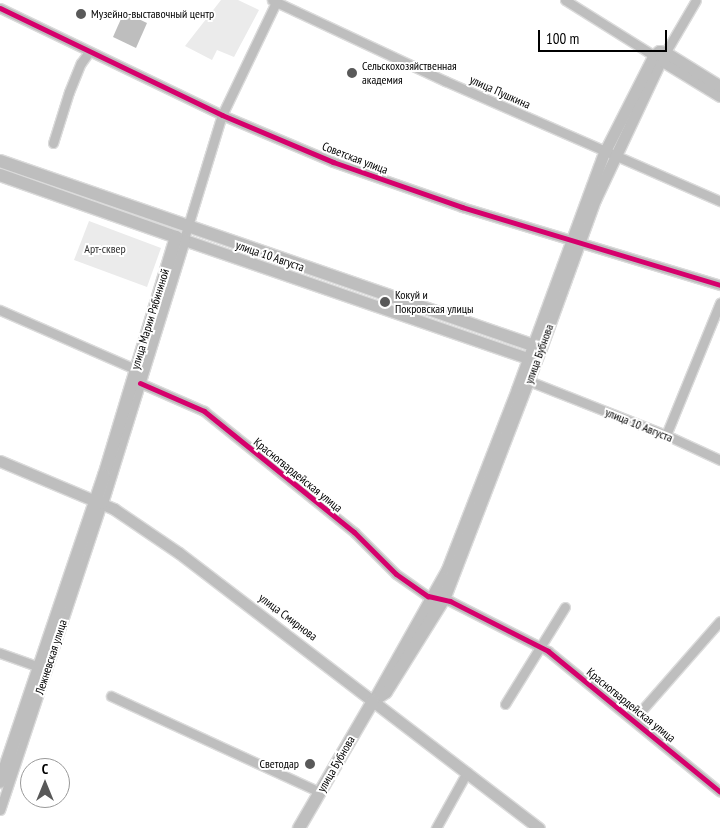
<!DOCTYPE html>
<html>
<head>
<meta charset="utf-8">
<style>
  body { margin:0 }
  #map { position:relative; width:720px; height:828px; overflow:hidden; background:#fff; font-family:"PT Sans Narrow",sans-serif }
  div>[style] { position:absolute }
  .green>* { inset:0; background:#ebebeb }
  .water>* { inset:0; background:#bebebe }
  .roads { filter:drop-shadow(1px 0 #dbdbdb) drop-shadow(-1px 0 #dbdbdb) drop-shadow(0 1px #dbdbdb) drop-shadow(0 -1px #dbdbdb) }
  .minor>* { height:9px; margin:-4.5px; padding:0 4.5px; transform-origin:4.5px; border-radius:4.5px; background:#bebebe }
  .major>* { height:11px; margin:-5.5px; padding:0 5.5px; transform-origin:5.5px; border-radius:5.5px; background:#bebebe }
  .highway>* { height:12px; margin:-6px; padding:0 6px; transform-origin:6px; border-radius:6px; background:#bebebe }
  .cycleway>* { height:5px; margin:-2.5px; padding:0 2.5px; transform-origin:2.5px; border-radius:2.5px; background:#d6006c }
  .dots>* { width:14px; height:14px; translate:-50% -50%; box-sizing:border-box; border:2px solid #fff; border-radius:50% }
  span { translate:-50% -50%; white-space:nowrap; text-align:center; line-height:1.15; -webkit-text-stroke:4px #fff; paint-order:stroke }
  .poi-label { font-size:12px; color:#000 }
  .left { translate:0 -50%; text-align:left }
  .right { translate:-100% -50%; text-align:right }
  .street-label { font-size:12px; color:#000 }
  .park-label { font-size:12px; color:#323232 }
  .north { position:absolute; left:20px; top:758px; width:50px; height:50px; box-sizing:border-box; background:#fff; border:1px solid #999; border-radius:50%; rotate:0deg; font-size:14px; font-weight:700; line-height:20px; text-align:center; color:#000 }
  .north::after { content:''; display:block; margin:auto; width:18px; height:22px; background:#595959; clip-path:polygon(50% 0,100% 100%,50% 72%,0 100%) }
  .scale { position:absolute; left:538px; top:30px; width:129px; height:22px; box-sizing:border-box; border:2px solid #000; border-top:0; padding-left:6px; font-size:15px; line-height:18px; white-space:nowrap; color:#000; -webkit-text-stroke:4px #fff; paint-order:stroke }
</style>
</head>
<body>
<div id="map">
  <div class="green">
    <i style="clip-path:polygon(221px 0,238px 0,259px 10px,234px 57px,217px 50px,212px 60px,185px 46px)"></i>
    <i style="clip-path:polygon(89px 221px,161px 248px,147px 287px,74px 260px)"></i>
  </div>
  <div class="water">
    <i style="clip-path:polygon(124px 12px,147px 23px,136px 48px,113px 37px)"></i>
  </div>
  <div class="roads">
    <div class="minor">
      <i style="left:272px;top:0;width:191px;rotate:25.1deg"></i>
      <i style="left:445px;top:81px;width:300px;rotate:23.6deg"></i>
      <i style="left:565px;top:0;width:113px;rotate:32deg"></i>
      <i style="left:661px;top:60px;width:69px;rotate:-59.7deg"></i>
      <i style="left:0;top:8px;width:246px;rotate:25.7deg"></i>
      <i style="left:222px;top:115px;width:121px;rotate:22.9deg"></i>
      <i style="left:333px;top:162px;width:137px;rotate:19.2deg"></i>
      <i style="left:462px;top:207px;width:270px;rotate:16.8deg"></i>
      <i style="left:53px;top:143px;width:53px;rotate:-72.6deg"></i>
      <i style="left:69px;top:92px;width:31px;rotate:-68deg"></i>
      <i style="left:81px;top:63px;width:14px;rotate:-54deg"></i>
      <i style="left:184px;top:239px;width:130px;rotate:-73deg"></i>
      <i style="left:222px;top:115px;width:127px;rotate:-64.4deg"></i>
      <i style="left:0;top:310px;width:147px;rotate:23.6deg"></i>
      <i style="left:529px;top:381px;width:147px;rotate:21.5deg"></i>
      <i style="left:666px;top:435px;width:60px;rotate:24.8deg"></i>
      <i style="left:140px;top:383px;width:70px;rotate:23.6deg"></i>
      <i style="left:204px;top:411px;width:193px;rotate:38.9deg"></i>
      <i style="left:354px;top:532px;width:59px;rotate:45deg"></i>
      <i style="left:396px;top:574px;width:39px;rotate:35deg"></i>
      <i style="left:428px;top:596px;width:23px;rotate:13deg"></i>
      <i style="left:450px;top:601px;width:110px;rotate:27deg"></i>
      <i style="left:548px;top:651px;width:222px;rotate:39.3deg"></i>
      <i style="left:666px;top:435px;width:143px;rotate:-67.8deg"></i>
      <i style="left:0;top:653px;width:41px;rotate:19.7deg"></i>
      <i style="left:111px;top:696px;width:230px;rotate:24.7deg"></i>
      <i style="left:505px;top:704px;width:114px;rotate:-58.3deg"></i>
      <i style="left:634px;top:719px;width:130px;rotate:-48.7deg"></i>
      <i style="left:0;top:810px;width:324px;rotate:-71.6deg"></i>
      <i style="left:436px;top:828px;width:64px;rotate:-61deg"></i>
    </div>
    <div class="major">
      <i style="left:176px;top:237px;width:378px;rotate:19deg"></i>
      <i style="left:541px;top:348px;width:158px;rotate:-70deg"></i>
      <i style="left:595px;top:200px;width:155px;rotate:-64.8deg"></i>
      <i style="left:661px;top:60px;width:69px;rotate:31.4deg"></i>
      <i style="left:0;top:461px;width:124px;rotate:22.8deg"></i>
      <i style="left:114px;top:509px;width:78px;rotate:34.1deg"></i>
      <i style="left:179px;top:553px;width:453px;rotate:37.4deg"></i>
      <i style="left:102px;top:503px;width:276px;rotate:-72.7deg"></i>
      <i style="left:373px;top:701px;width:151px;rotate:-60.7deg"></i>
      <i style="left:447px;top:569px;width:193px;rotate:-68.7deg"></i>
      <i style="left:517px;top:389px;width:252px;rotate:-69.8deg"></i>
      <i style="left:604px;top:153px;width:110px;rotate:-63deg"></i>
      <i style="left:654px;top:55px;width:6px;rotate:-39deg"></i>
      <i style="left:659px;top:51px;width:6px;rotate:9deg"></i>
      <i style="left:665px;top:52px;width:65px;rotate:31.7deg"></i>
    </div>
    <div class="highway">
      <i style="left:0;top:161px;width:572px;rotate:19.07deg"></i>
      <i style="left:541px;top:348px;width:269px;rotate:111.1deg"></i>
      <i style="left:444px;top:599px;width:110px;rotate:121.9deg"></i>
      <i style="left:386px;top:692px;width:16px;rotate:145deg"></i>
      <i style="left:373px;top:701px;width:147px;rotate:120.2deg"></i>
      <i style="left:0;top:175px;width:187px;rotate:19.4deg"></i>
      <i style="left:176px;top:237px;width:249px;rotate:106.8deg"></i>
      <i style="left:104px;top:475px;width:324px;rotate:108.7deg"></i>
    </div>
  </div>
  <div class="cycleway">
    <i style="left:0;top:8px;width:246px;rotate:25.7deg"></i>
    <i style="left:222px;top:115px;width:121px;rotate:22.9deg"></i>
    <i style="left:333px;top:162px;width:137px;rotate:19.2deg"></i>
    <i style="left:462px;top:207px;width:270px;rotate:16.8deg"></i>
    <i style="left:140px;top:383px;width:70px;rotate:23.6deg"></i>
    <i style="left:204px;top:411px;width:193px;rotate:38.9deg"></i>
    <i style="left:354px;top:532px;width:59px;rotate:45deg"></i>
    <i style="left:396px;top:574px;width:39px;rotate:35deg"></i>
    <i style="left:428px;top:596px;width:23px;rotate:13deg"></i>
    <i style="left:450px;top:601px;width:110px;rotate:27deg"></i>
    <i style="left:548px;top:651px;width:222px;rotate:39.3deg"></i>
  </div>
  <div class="dots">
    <i style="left:81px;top:14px;background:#595959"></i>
    <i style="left:352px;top:73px;background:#595959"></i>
    <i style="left:385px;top:302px;background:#595959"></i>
    <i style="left:310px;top:764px;background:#595959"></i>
  </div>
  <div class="poi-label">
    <span class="left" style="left:91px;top:14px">Музейно-выставочный центр</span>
    <span class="left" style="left:362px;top:73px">Сельскохозяйственная<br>академия</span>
    <span class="left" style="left:395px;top:302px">Кокуй и<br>Покровская улицы</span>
    <span class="right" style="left:299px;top:764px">Светодар</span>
  </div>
  <div class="street-label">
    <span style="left:500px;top:92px;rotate:24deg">улица Пушкина</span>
    <span style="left:355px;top:158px;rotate:21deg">Советская улица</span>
    <span style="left:270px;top:256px;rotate:19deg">улица 10 Августа</span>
    <span style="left:150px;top:319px;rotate:-73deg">улица Марии Рябининой</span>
    <span style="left:539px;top:354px;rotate:-70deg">улица Бубнова</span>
    <span style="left:639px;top:425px;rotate:22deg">улица 10 Августа</span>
    <span style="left:298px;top:475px;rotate:39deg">Красногвардейская улица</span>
    <span style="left:288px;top:617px;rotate:37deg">улица Смирнова</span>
    <span style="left:51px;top:657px;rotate:-72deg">Лежневская улица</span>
    <span style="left:631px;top:705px;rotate:39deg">Красногвардейская улица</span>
    <span style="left:336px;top:764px;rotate:-60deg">улица Бубнова</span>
  </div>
  <div class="park-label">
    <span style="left:105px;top:249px">Арт-сквер</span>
  </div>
  <div class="north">С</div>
  <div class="scale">100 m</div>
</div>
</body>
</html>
